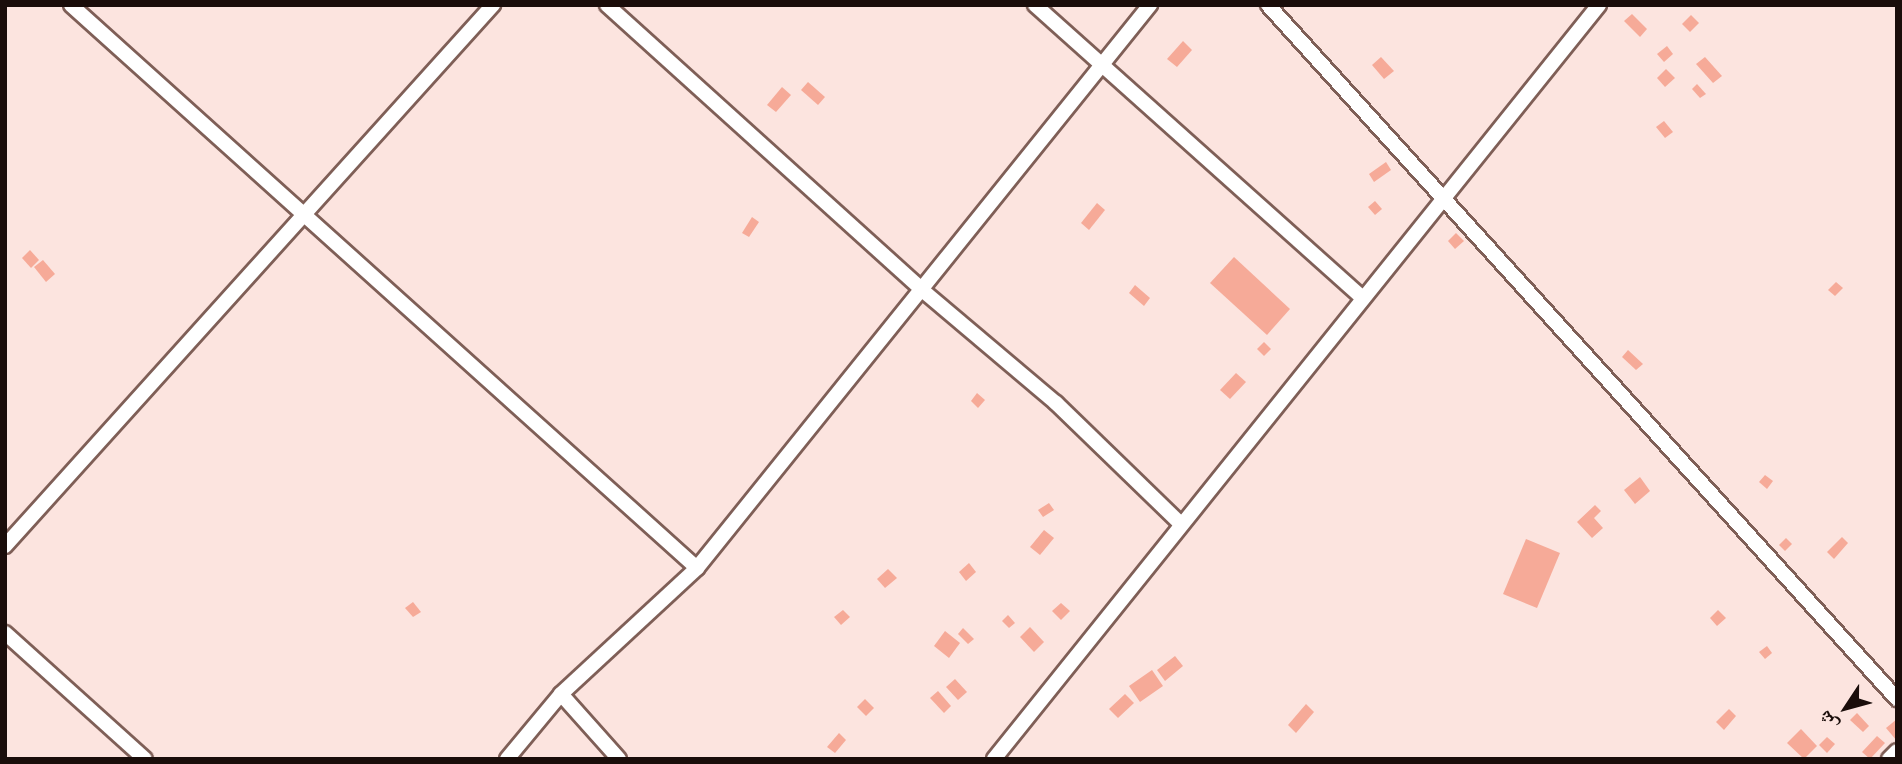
<!DOCTYPE html>
<html>
<head>
<meta charset="utf-8">
<style>
  body { margin:0 }
  #map { position:relative; width:1902px; height:764px; overflow:hidden; background:#fce4df; font-family:"Source Sans 3","Noto Naskh Arabic",sans-serif }
  div>[style] { position:absolute }
  .building>* { inset:0; background:#f6aa98 }
  .roads { filter:drop-shadow(2px 0 #7f5f57) drop-shadow(-2px 0 #7f5f57) drop-shadow(0 2px #7f5f57) drop-shadow(0 -2px #7f5f57) }
  .street>* { height:14px; margin:-7px; padding:0 7px; transform-origin:7px; border-radius:7px; background:#fff }
  span { translate:-50% -50%; white-space:nowrap; text-align:center; line-height:1.15; -webkit-text-stroke:5px #fce4df; paint-order:stroke }
  .frame { position:absolute; inset:0; border:7px solid #1a0d0a; pointer-events:none }
  .north { position:absolute; left:1811px; top:673px; width:70px; height:70px; -webkit-text-stroke:5px #fce4df; paint-order:stroke; rotate:234deg; font-size:19px; font-weight:700; line-height:28px; text-align:center; color:#1a0d0a }
  .north::after { content:''; display:block; margin:auto; width:24px; height:32px; background:#1a0d0a; clip-path:polygon(50% 0,100% 100%,50% 72%,0 100%) }
</style>
</head>
<body>
<div id="map">
  <div class="building">
    <i style="clip-path:polygon(1632px 14px,1647px 29px,1640px 37px,1624px 21px)"></i>
    <i style="clip-path:polygon(1691px 15px,1699px 23px,1690px 32px,1682px 24px)"></i>
    <i style="clip-path:polygon(1183px 41px,1192px 50px,1177px 67px,1167px 59px)"></i>
    <i style="clip-path:polygon(1667px 46px,1673px 54px,1664px 62px,1657px 54px)"></i>
    <i style="clip-path:polygon(1381px 57px,1394px 71px,1384px 79px,1372px 65px)"></i>
    <i style="clip-path:polygon(1705px 57px,1722px 76px,1713px 83px,1696px 64px)"></i>
    <i style="clip-path:polygon(1666px 69px,1675px 78px,1665px 87px,1657px 78px)"></i>
    <i style="clip-path:polygon(808px 82px,825px 97px,818px 105px,801px 90px)"></i>
    <i style="clip-path:polygon(1697px 84px,1706px 94px,1700px 98px,1692px 89px)"></i>
    <i style="clip-path:polygon(782px 87px,791px 95px,776px 112px,767px 105px)"></i>
    <i style="clip-path:polygon(1664px 121px,1673px 132px,1665px 138px,1656px 127px)"></i>
    <i style="clip-path:polygon(1386px 162px,1391px 170px,1374px 182px,1369px 174px)"></i>
    <i style="clip-path:polygon(1375px 201px,1382px 209px,1375px 215px,1368px 207px)"></i>
    <i style="clip-path:polygon(1097px 203px,1105px 210px,1089px 230px,1081px 223px)"></i>
    <i style="clip-path:polygon(752px 217px,759px 222px,749px 237px,742px 233px)"></i>
    <i style="clip-path:polygon(1456px 233px,1464px 241px,1455px 249px,1448px 241px)"></i>
    <i style="clip-path:polygon(30px 250px,39px 260px,31px 268px,22px 258px)"></i>
    <i style="clip-path:polygon(1234px 257px,1290px 309px,1267px 335px,1210px 283px)"></i>
    <i style="clip-path:polygon(43px 260px,55px 274px,46px 282px,34px 267px)"></i>
    <i style="clip-path:polygon(1836px 282px,1843px 288px,1835px 296px,1828px 290px)"></i>
    <i style="clip-path:polygon(1135px 285px,1150px 298px,1144px 306px,1129px 293px)"></i>
    <i style="clip-path:polygon(1264px 342px,1271px 349px,1264px 356px,1257px 349px)"></i>
    <i style="clip-path:polygon(1628px 350px,1643px 364px,1636px 370px,1622px 357px)"></i>
    <i style="clip-path:polygon(1236px 373px,1246px 382px,1230px 399px,1220px 390px)"></i>
    <i style="clip-path:polygon(977px 393px,985px 400px,978px 408px,971px 401px)"></i>
    <i style="clip-path:polygon(1765px 475px,1773px 481px,1767px 489px,1759px 482px)"></i>
    <i style="clip-path:polygon(1640px 477px,1650px 491px,1635px 504px,1624px 490px)"></i>
    <i style="clip-path:polygon(1049px 503px,1054px 510px,1043px 517px,1038px 510px)"></i>
    <i style="clip-path:polygon(1595px 505px,1601px 511px,1594px 518px,1603px 528px,1592px 538px,1577px 522px)"></i>
    <i style="clip-path:polygon(1044px 530px,1054px 538px,1040px 555px,1030px 547px)"></i>
    <i style="clip-path:polygon(1842px 537px,1848px 543px,1834px 559px,1827px 552px)"></i>
    <i style="clip-path:polygon(1786px 538px,1792px 544px,1785px 551px,1779px 545px)"></i>
    <i style="clip-path:polygon(1526px 539px,1560px 553px,1537px 608px,1503px 594px)"></i>
    <i style="clip-path:polygon(969px 563px,976px 572px,966px 581px,959px 572px)"></i>
    <i style="clip-path:polygon(888px 569px,897px 578px,885px 588px,877px 579px)"></i>
    <i style="clip-path:polygon(413px 602px,421px 612px,413px 617px,405px 608px)"></i>
    <i style="clip-path:polygon(1061px 603px,1070px 611px,1061px 620px,1052px 611px)"></i>
    <i style="clip-path:polygon(843px 610px,850px 617px,841px 625px,834px 617px)"></i>
    <i style="clip-path:polygon(1718px 610px,1726px 618px,1717px 626px,1710px 618px)"></i>
    <i style="clip-path:polygon(1008px 615px,1015px 623px,1009px 628px,1002px 621px)"></i>
    <i style="clip-path:polygon(1030px 627px,1044px 642px,1034px 652px,1020px 637px)"></i>
    <i style="clip-path:polygon(963px 628px,974px 639px,968px 644px,958px 634px)"></i>
    <i style="clip-path:polygon(945px 631px,960px 643px,949px 658px,934px 646px)"></i>
    <i style="clip-path:polygon(1767px 646px,1772px 653px,1765px 659px,1759px 652px)"></i>
    <i style="clip-path:polygon(1175px 656px,1183px 666px,1165px 681px,1157px 670px)"></i>
    <i style="clip-path:polygon(1152px 670px,1163px 686px,1140px 702px,1129px 686px)"></i>
    <i style="clip-path:polygon(955px 679px,967px 692px,958px 700px,946px 687px)"></i>
    <i style="clip-path:polygon(938px 691px,951px 706px,944px 713px,930px 698px)"></i>
    <i style="clip-path:polygon(1125px 694px,1134px 703px,1118px 718px,1109px 709px)"></i>
    <i style="clip-path:polygon(865px 699px,874px 708px,866px 716px,857px 707px)"></i>
    <i style="clip-path:polygon(1306px 704px,1314px 712px,1296px 733px,1288px 725px)"></i>
    <i style="clip-path:polygon(1729px 709px,1736px 716px,1724px 730px,1716px 722px)"></i>
    <i style="clip-path:polygon(1857px 713px,1869px 726px,1863px 732px,1850px 720px)"></i>
    <i style="clip-path:polygon(1897px 719px,1897px 741px,1886px 728px)"></i>
    <i style="clip-path:polygon(1801px 729px,1817px 746px,1804px 759px,1787px 743px)"></i>
    <i style="clip-path:polygon(839px 733px,846px 740px,835px 753px,827px 747px)"></i>
    <i style="clip-path:polygon(1877px 736px,1885px 743px,1870px 759px,1862px 752px)"></i>
    <i style="clip-path:polygon(1827px 737px,1835px 744px,1827px 753px,1819px 745px)"></i>
  </div>
  <div class="roads">
    <div class="street">
      <i style="left:71px;top:5px;width:842px;rotate:41.97deg"></i>
      <i style="left:607px;top:5px;width:423px;rotate:42.1deg"></i>
      <i style="left:921px;top:289px;width:177px;rotate:40.2deg"></i>
      <i style="left:1056px;top:403px;width:174px;rotate:44.1deg"></i>
      <i style="left:1035px;top:5px;width:440px;rotate:41.8deg"></i>
      <i style="left:1268px;top:5px;width:937px;rotate:47.81deg"></i>
      <i style="left:5px;top:546px;width:729px;rotate:-47.95deg"></i>
      <i style="left:5px;top:633px;width:188px;rotate:42deg"></i>
      <i style="left:561px;top:694px;width:87px;rotate:48.3deg"></i>
      <i style="left:507px;top:759px;width:85px;rotate:-50.3deg"></i>
      <i style="left:561px;top:694px;width:185px;rotate:-42.8deg"></i>
      <i style="left:697px;top:568px;width:723px;rotate:-51.18deg"></i>
      <i style="left:994px;top:759px;width:967px;rotate:-51.26deg"></i>
      <i style="left:1889px;top:759px;width:11px;rotate:-45deg"></i>
    </div>
  </div>
  <div class="frame"></div>
  <div class="north">ش</div>
</div>
</body>
</html>
